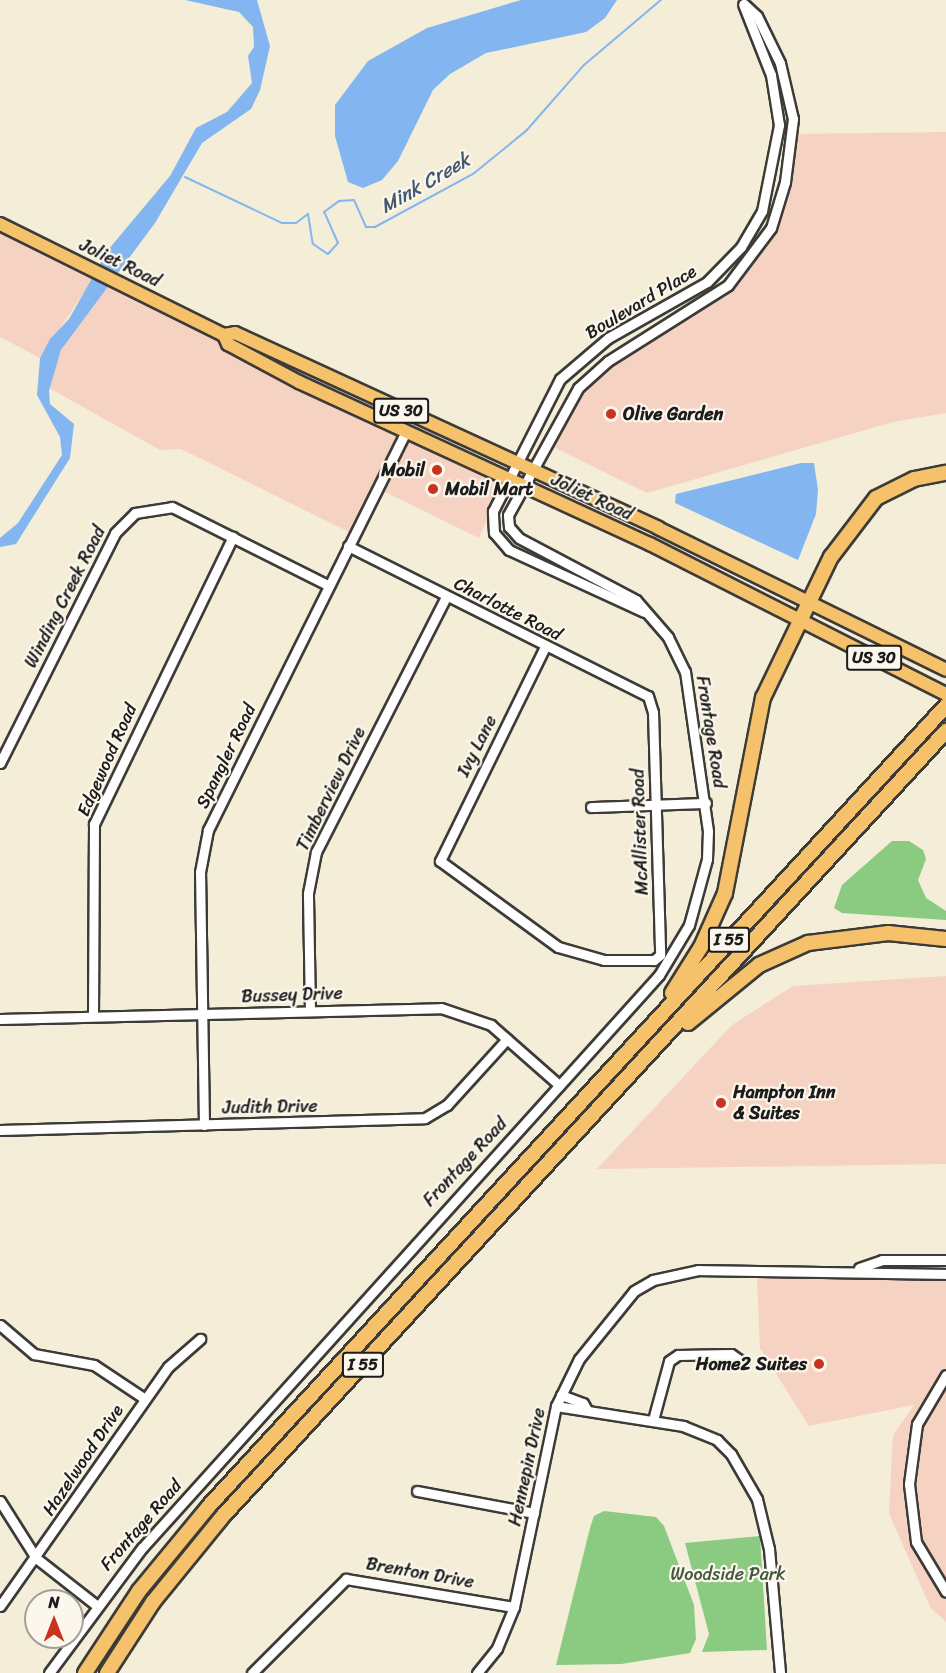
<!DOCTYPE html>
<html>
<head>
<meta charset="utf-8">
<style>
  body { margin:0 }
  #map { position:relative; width:946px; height:1673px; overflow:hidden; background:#f4edd7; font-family:Sriracha,sans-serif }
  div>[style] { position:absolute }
  .built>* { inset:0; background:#f6d2c3 }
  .green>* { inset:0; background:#8aca81 }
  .water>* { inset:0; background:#83b6f0 }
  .stream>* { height:2px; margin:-1px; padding:0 1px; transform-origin:1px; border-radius:1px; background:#83b6f0 }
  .roads { filter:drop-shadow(2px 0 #3c3b38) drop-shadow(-2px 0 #3c3b38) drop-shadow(0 2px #3c3b38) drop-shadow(0 -2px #3c3b38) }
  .minor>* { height:9px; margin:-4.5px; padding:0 4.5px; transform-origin:4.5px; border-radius:4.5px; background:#fff }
  .major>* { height:12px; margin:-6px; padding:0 6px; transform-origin:6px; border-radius:6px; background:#f5c16b }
  .highway>* { height:14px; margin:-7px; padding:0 7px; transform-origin:7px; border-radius:7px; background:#f5c16b }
  .dots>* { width:16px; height:16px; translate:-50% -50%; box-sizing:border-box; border:3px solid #fbf7ec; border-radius:50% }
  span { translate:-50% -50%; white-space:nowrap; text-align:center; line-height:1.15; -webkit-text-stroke:4.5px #fbf7ec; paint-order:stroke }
  .shield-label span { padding:2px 4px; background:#fbf7ec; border:2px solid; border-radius:4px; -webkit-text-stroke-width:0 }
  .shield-label { font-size:16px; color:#1c1c1c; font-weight:700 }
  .street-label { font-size:18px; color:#1c1c1c }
  .poi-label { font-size:18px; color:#1c1c1c; font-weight:700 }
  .left { translate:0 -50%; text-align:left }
  .right { translate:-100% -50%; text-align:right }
  .park-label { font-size:18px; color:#42593f }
  .water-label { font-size:20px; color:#455a71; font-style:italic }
  .north { position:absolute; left:24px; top:1589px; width:60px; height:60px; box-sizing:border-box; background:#fbf7ec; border:2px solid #a29f99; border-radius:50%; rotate:0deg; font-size:16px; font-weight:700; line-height:24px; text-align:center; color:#1c1c1c }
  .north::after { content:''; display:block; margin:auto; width:21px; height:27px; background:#c8321e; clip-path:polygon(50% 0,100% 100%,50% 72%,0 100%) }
</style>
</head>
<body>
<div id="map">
  <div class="built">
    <i style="clip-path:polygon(946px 132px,946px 413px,893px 422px,647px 493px,549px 445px,578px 395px,600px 373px,704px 308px,763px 250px,779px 218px,796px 134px)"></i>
    <i style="clip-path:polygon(0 232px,93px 279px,40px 358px,0 337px)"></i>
    <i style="clip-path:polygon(109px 284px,404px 424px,351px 533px,181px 449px,160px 450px,49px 388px,61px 350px)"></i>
    <i style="clip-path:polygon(413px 432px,506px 477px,479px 538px,383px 491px)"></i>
    <i style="clip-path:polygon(946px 976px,946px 1164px,597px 1169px,732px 1025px,793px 986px)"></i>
    <i style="clip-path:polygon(946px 1276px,946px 1622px,930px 1607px,889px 1513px,893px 1435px,914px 1405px,809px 1426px,760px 1348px,757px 1278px)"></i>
  </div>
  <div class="green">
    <i style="clip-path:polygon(892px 841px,909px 841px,923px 850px,926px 859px,918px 880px,926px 898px,946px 911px,946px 920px,842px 913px,834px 908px,842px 885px)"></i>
    <i style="clip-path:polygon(604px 1511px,656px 1517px,664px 1526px,694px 1605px,696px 1639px,690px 1653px,621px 1664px,556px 1665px,590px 1528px,594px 1516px)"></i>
    <i style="clip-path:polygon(760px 1536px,767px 1650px,702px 1652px,709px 1634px,685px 1543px)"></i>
  </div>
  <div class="water">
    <i style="clip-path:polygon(185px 0,257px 0,270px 46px,260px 90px,251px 109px,202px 143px,155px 223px,61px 350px,49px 391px,50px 404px,74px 424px,70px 458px,16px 544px,0 547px,0 538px,18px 523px,62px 455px,60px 437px,37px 395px,40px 358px,50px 339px,69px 319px,108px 250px,170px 176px,196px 128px,227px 112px,252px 83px,248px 56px,254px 47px,253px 27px,239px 12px)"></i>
    <i style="clip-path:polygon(521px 0,617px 0,605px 18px,586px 32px,486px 53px,450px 74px,433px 90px,398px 161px,382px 180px,363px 188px,348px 182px,335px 136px,335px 105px,368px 61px,427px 28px)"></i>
    <i style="clip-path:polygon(801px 463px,814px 463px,818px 490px,816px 514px,798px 560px,675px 503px,676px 494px)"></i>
  </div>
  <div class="stream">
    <i style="left:185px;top:177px;width:107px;rotate:25.4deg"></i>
    <i style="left:282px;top:223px;width:14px"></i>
    <i style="left:296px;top:223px;width:15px;rotate:-37deg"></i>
    <i style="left:308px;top:214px;width:30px;rotate:81deg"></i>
    <i style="left:313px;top:244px;width:18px;rotate:34deg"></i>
    <i style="left:328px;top:254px;width:15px;rotate:-48deg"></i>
    <i style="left:338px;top:243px;width:34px;rotate:-114deg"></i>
    <i style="left:324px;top:212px;width:19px;rotate:-36deg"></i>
    <i style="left:339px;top:201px;width:15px;rotate:-4deg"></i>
    <i style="left:354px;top:200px;width:30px;rotate:66deg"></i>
    <i style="left:366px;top:227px;width:9px"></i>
    <i style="left:375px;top:227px;width:111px;rotate:-28.4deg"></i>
    <i style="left:473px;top:174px;width:68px;rotate:-39.1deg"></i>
    <i style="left:526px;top:131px;width:88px;rotate:-48.7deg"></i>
    <i style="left:584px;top:65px;width:101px;rotate:-40.2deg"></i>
  </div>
  <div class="roads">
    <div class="minor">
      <i style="left:348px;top:546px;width:335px;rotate:26.6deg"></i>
      <i style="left:648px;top:696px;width:17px;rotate:73deg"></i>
      <i style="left:653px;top:712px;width:243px;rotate:88.3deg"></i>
      <i style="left:660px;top:955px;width:8px;rotate:140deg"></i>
      <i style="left:654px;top:960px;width:50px;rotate:180deg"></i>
      <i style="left:604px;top:960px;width:48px;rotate:-164.2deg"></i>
      <i style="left:558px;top:947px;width:146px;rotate:-143.9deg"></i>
      <i style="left:440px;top:861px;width:238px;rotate:-63.9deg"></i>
      <i style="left:644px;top:612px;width:149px;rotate:-155.3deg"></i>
      <i style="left:509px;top:550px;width:23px;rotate:-131deg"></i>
      <i style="left:494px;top:533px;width:22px;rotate:-93deg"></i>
      <i style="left:493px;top:511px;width:148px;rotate:-63.1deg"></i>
      <i style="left:560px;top:379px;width:63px;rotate:-40.5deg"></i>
      <i style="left:608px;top:338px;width:114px;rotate:-29.5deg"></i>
      <i style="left:707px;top:282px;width:49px;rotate:-45.8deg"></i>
      <i style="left:741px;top:247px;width:42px;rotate:-59.7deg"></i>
      <i style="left:762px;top:211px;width:88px;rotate:-78.8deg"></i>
      <i style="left:779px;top:125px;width:51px;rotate:-99.1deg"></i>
      <i style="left:771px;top:75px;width:76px;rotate:-111.5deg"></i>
      <i style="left:0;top:763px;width:257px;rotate:-63.4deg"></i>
      <i style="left:115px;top:533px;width:28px;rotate:-45deg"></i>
      <i style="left:135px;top:513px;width:37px;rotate:-9deg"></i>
      <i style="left:172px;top:507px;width:174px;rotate:26.6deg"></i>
      <i style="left:591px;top:807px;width:115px;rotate:-2deg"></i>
      <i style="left:310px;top:1011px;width:118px;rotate:-91deg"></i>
      <i style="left:308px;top:893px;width:42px;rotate:-79deg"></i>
      <i style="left:316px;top:852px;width:286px;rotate:-63deg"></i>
      <i style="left:93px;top:1016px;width:192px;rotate:-89.7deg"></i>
      <i style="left:94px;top:824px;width:319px;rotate:-64.2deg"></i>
      <i style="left:0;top:1019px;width:441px;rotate:-1.4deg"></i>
      <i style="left:441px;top:1008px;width:53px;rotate:18.8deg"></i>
      <i style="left:491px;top:1025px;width:91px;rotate:41.4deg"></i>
      <i style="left:204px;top:1125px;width:253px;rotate:-90.9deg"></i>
      <i style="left:200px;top:872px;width:43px;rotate:-79.2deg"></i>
      <i style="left:208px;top:830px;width:445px;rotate:-63.6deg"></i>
      <i style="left:0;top:1130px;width:425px;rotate:-1.6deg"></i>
      <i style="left:425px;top:1118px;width:26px;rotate:-31deg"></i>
      <i style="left:447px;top:1105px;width:89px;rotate:-47.7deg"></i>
      <i style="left:859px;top:1268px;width:24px;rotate:-19deg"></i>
      <i style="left:882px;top:1260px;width:64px"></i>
      <i style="left:0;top:1325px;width:45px;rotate:40.5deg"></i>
      <i style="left:34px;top:1354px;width:61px;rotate:10.4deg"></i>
      <i style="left:94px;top:1365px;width:61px;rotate:33.7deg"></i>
      <i style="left:946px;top:1375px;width:57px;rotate:120.6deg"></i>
      <i style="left:917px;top:1424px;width:61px;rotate:97.6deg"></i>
      <i style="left:909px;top:1484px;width:58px;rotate:83.1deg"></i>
      <i style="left:916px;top:1542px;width:58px;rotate:59deg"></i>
      <i style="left:561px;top:1395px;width:23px;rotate:20deg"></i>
      <i style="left:583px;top:1403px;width:8px;rotate:60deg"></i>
      <i style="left:556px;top:1406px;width:129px;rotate:8.9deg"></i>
      <i style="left:683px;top:1426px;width:37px;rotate:22deg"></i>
      <i style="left:717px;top:1440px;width:20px;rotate:45deg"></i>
      <i style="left:731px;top:1454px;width:52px;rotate:60deg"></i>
      <i style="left:757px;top:1499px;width:51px;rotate:76.5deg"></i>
      <i style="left:769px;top:1549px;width:124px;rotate:84.9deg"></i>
      <i style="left:653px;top:1420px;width:61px;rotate:-74.8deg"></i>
      <i style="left:669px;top:1361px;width:11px;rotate:-34deg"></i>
      <i style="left:678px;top:1355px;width:53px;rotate:-1.1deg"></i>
      <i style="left:731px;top:1354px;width:16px;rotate:35deg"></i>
      <i style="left:417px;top:1491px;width:119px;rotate:10.6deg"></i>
      <i style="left:0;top:1501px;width:67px;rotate:57.7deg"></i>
      <i style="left:36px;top:1558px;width:76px;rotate:38.1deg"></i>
      <i style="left:0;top:1606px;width:292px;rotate:-54.9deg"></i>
      <i style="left:168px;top:1367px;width:43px;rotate:-41.2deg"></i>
      <i style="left:49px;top:1673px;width:156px;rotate:-53.4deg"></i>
      <i style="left:142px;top:1548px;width:772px;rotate:-47.94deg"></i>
      <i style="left:659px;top:975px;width:58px;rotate:-59deg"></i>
      <i style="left:689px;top:925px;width:68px;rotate:-74.7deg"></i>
      <i style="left:707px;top:859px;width:28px;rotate:-88deg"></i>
      <i style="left:708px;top:831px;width:161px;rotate:-98.2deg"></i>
      <i style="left:685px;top:672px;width:39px;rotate:-116deg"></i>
      <i style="left:668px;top:637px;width:49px;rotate:-130.9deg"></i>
      <i style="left:636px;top:600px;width:132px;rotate:-152.1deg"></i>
      <i style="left:519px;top:538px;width:15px;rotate:-132deg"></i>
      <i style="left:509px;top:527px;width:12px;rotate:-95deg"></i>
      <i style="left:508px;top:515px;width:145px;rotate:-61.1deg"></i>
      <i style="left:578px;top:388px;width:40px;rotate:-42deg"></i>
      <i style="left:608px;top:361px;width:142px;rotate:-32.3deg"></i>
      <i style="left:728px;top:285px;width:71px;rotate:-53deg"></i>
      <i style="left:771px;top:228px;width:48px;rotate:-73.1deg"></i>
      <i style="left:785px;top:182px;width:64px;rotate:-82.8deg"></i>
      <i style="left:793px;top:119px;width:57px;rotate:-103.1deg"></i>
      <i style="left:780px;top:63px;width:52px;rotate:-116.1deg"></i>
      <i style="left:757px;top:16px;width:18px;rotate:-137deg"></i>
      <i style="left:252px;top:1673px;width:133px;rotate:-45deg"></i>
      <i style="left:346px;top:1579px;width:170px;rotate:9.5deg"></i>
      <i style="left:477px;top:1673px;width:32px;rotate:-51deg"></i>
      <i style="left:497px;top:1648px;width:44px;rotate:-67.5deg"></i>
      <i style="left:514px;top:1607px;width:205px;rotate:-78.2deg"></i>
      <i style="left:556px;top:1406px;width:52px;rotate:-63.9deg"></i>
      <i style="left:579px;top:1359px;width:87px;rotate:-51deg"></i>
      <i style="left:634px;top:1291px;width:22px;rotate:-30deg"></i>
      <i style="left:653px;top:1280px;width:46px;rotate:-12.5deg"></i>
      <i style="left:698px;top:1270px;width:248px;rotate:0.9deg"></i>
    </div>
    <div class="major">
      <i style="left:0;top:224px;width:250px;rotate:26.4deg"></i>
      <i style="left:224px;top:335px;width:11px;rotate:-10deg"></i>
      <i style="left:235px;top:333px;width:466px;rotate:24.7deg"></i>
      <i style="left:658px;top:528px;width:321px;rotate:26.2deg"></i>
      <i style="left:224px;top:335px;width:10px;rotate:66deg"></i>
      <i style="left:228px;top:344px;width:81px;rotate:28.2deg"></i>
      <i style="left:299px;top:382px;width:387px;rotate:24.8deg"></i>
      <i style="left:650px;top:544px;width:332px;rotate:26.9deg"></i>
    </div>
    <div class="highway">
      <i style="left:672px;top:993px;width:54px;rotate:-57.8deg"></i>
      <i style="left:701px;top:947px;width:59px;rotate:-66deg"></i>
      <i style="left:725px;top:893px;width:199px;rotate:-79deg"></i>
      <i style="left:763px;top:698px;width:157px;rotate:-64.3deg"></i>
      <i style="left:831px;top:557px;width:74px;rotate:-52.7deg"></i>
      <i style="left:876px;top:498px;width:42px;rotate:-26.6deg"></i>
      <i style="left:914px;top:479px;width:33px;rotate:-11deg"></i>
      <i style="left:688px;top:1023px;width:92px;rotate:-39.2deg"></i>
      <i style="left:759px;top:965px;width:54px;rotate:-24.2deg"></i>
      <i style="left:808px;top:943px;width:81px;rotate:-7.1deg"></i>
      <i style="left:888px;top:933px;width:58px;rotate:5.9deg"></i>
      <i style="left:85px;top:1673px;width:98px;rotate:-56.6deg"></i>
      <i style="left:139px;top:1591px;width:110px;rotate:-50.5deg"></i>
      <i style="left:209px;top:1506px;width:1088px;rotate:-47.35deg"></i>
      <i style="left:107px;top:1673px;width:85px;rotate:-57.1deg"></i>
      <i style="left:153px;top:1602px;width:109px;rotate:-50.9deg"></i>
      <i style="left:222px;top:1517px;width:1069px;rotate:-47.35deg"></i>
    </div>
  </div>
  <div class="dots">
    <i style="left:611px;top:414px;background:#c8321e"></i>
    <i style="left:437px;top:470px;background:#c8321e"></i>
    <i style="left:433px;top:489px;background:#c8321e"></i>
    <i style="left:721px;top:1103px;background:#c8321e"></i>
    <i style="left:819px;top:1364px;background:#c8321e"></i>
  </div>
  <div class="shield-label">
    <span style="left:401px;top:411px">US 30</span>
    <span style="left:874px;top:658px">US 30</span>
    <span style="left:729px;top:940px">I 55</span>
    <span style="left:363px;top:1365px">I 55</span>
  </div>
  <div class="street-label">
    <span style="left:120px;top:263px;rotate:26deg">Joliet Road</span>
    <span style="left:641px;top:302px;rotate:-31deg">Boulevard Place</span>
    <span style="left:592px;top:497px;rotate:25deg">Joliet Road</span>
    <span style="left:65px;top:597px;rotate:-63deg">Winding Creek Road</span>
    <span style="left:508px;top:609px;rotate:27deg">Charlotte Road</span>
    <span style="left:711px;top:732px;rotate:81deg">Frontage Road</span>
    <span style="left:477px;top:746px;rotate:-63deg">Ivy Lane</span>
    <span style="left:226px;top:756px;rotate:-64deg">Spangler Road</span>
    <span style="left:107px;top:760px;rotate:-66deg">Edgewood Road</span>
    <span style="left:331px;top:789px;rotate:-64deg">Timberview Drive</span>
    <span style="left:640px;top:832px;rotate:-92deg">McAllister Road</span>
    <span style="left:292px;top:995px;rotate:-2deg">Bussey Drive</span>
    <span style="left:270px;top:1107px;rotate:-1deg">Judith Drive</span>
    <span style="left:465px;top:1162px;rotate:-47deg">Frontage Road</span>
    <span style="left:83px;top:1460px;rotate:-56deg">Hazelwood Drive</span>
    <span style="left:527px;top:1467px;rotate:-78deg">Hennepin Drive</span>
    <span style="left:141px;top:1525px;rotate:-49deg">Frontage Road</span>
    <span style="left:420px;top:1573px;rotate:10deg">Brenton Drive</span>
  </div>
  <div class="poi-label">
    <span class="left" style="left:623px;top:414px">Olive Garden</span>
    <span class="right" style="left:425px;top:470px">Mobil</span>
    <span class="left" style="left:445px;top:489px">Mobil Mart</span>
    <span class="left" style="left:733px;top:1103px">Hampton Inn<br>&amp; Suites</span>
    <span class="right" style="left:807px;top:1364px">Home2 Suites</span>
  </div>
  <div class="park-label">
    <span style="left:728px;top:1574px">Woodside Park</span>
  </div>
  <div class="water-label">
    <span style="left:425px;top:183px;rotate:-30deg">Mink Creek</span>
  </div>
  <div class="north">N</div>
</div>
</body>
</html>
